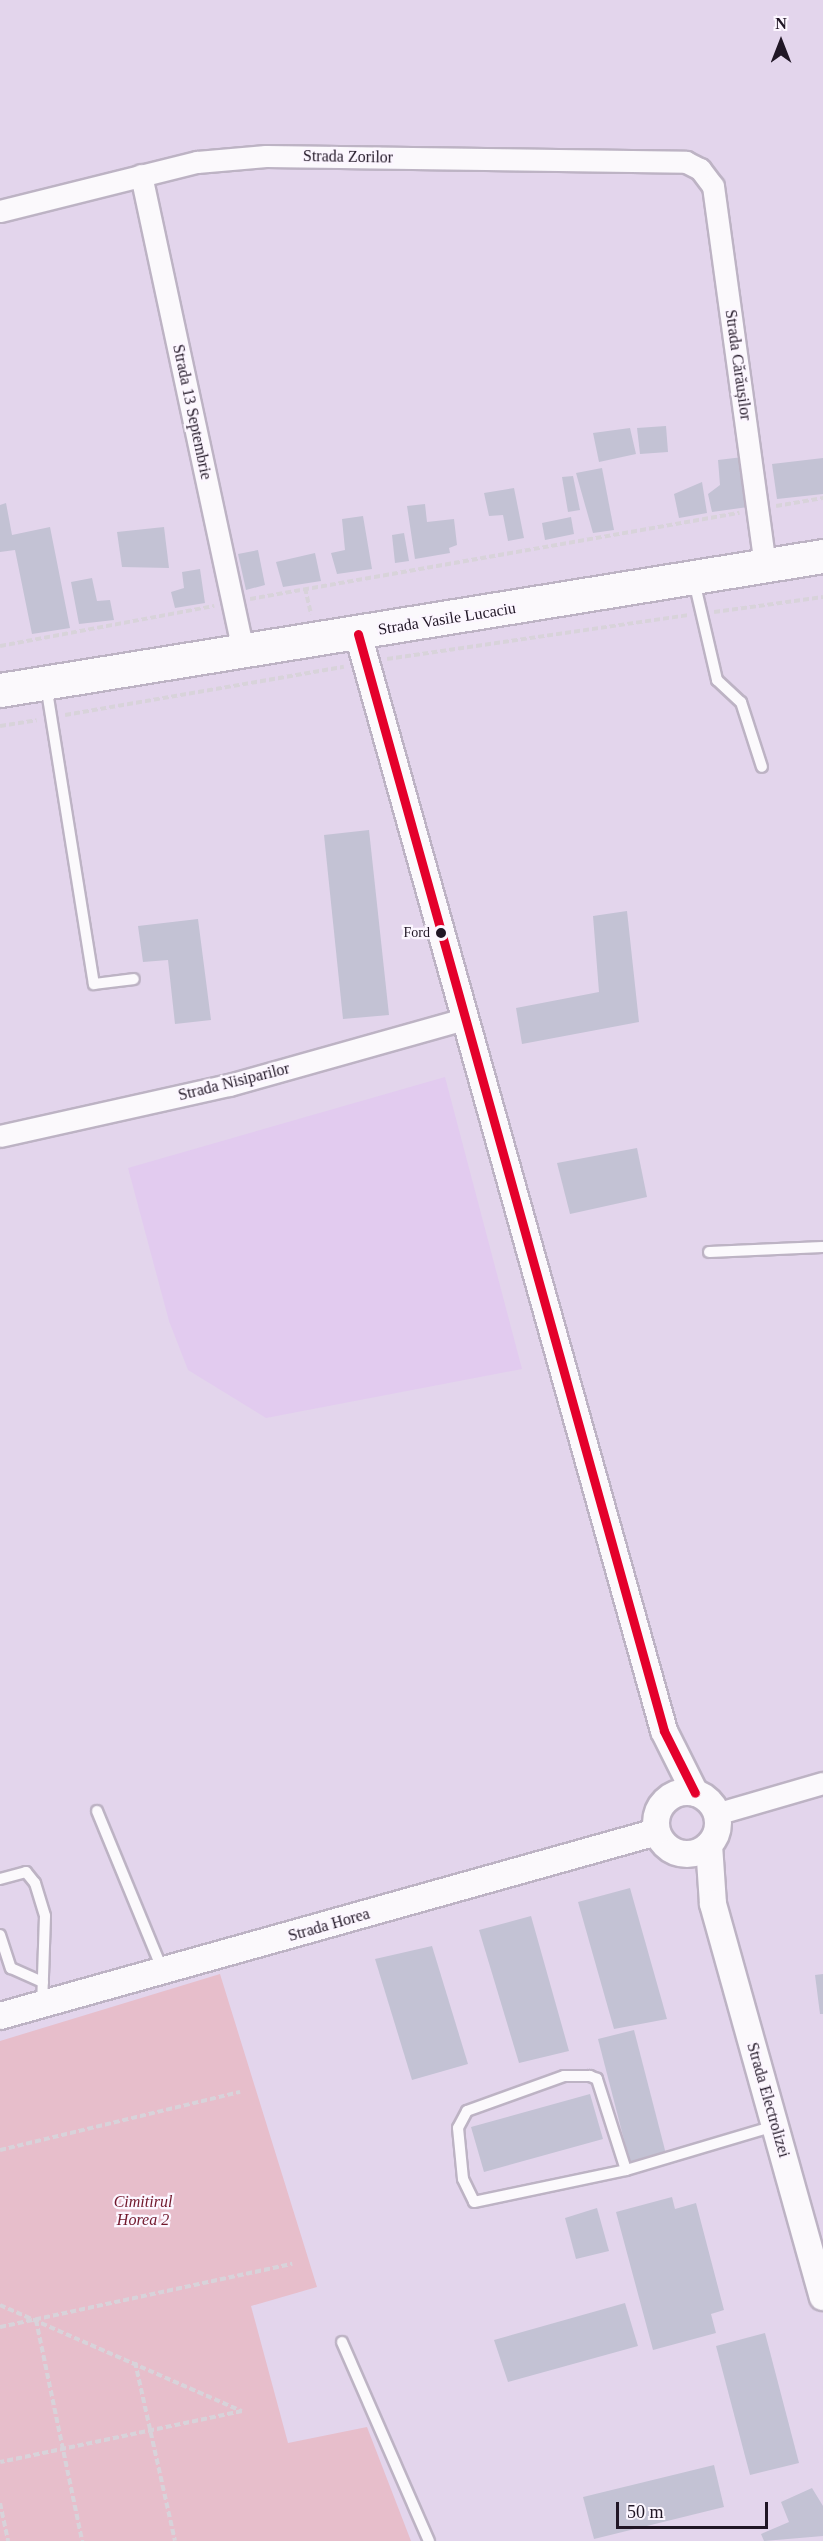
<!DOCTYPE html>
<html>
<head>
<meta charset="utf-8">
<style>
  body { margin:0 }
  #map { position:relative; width:823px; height:2541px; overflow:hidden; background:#e3d5ec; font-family:Georgia,serif }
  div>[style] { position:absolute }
  .built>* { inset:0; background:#e2cbef }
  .green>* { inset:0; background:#e7becb }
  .building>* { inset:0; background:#c3c2d4 }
  .path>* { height:4px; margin-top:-2px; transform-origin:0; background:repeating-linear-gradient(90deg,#d8d3da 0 6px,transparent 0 9px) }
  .roads { filter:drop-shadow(2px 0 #bdb3c4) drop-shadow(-2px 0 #bdb3c4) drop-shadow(0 2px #bdb3c4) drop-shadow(0 -2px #bdb3c4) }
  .service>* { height:10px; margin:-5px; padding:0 5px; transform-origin:5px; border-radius:5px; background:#fbf9fc }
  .minor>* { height:21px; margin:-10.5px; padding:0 10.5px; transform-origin:10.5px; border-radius:10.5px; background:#fbf9fc }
  .tertiary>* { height:26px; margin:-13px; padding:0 13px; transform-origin:13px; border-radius:13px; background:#fbf9fc }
  .tertiary>.ring { margin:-13px; padding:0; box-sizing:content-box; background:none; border:26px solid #fbf9fc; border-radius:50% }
  .primary>* { height:33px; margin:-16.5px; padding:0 16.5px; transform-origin:16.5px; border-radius:16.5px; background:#fbf9fc }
  .bus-1>* { height:9px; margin:-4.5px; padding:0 4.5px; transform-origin:4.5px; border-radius:4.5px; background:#e4002b }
  .dots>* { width:16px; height:16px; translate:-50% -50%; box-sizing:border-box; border:3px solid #fcf6ff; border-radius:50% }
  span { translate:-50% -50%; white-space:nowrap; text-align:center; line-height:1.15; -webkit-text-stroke:4.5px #fcf6ff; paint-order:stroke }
  .bus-label { font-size:14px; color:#201625 }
  .right { translate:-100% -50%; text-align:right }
  .street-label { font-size:16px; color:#201625 }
  .park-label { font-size:16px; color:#70172b; font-style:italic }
  .north { position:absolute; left:751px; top:12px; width:60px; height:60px; -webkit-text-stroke:4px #fcf6ff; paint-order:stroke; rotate:0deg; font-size:16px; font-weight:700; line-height:24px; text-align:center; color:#201625 }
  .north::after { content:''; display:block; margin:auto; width:21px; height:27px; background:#201625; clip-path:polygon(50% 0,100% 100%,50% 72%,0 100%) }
  .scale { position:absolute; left:616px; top:2502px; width:152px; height:27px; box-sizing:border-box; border:3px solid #201625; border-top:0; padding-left:8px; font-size:18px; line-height:21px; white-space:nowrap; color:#201625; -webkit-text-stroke:4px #fcf6ff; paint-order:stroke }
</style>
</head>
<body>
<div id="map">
  <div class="built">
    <i style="clip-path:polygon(445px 1077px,522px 1369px,266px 1418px,188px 1370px,169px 1321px,128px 1168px)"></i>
  </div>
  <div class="green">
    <i style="clip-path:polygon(220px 1974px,317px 2287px,251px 2306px,288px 2443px,367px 2427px,411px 2541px,0 2541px,0 2041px)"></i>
  </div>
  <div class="building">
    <i style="clip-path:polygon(666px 426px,668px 452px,640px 454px,637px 428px)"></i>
    <i style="clip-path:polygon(630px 428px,636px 454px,599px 462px,593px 433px)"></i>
    <i style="clip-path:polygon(743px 457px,748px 507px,712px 512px,708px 494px,720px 485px,718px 460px)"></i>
    <i style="clip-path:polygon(823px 458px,823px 494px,777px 499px,772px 464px)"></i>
    <i style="clip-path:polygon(602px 468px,614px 530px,593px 533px,576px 473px)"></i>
    <i style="clip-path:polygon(573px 476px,580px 510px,568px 512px,562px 477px)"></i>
    <i style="clip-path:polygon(702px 482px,707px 513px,679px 518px,674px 494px)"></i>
    <i style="clip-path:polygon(514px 488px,524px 538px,508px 541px,503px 515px,489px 516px,484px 493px)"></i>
    <i style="clip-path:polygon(6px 503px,12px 535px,50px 527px,70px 628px,32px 634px,15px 550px,0 552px,0 505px)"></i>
    <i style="clip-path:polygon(425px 504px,427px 522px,454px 519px,457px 545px,449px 548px,450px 553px,415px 559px,407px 506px)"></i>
    <i style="clip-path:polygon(363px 516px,372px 569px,337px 574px,331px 553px,345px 550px,342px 519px)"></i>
    <i style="clip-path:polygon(571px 517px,574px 534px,545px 540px,542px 523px)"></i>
    <i style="clip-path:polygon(164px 527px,169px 568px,122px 567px,117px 532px)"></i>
    <i style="clip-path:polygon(404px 533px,409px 561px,395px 563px,392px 535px)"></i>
    <i style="clip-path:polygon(258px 550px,265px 585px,246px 590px,238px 554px)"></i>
    <i style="clip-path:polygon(315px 553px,321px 581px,283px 587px,276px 562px)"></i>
    <i style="clip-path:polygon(200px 569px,205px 603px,175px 608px,171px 592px,184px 588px,182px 572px)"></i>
    <i style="clip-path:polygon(92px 578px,97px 601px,110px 600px,114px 620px,79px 624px,71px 582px)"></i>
    <i style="clip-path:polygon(369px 830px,389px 1015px,343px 1019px,324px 835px)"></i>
    <i style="clip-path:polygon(627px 911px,639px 1022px,522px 1044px,516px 1008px,599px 992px,593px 916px)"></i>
    <i style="clip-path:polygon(198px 919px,211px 1020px,175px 1024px,168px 960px,143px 962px,138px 926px)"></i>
    <i style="clip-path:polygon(637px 1148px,647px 1197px,570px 1214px,557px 1163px)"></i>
    <i style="clip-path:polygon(630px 1888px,667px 2019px,614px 2029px,578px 1902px)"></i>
    <i style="clip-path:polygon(531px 1916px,569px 2051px,519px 2063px,479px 1930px)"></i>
    <i style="clip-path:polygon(432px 1946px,468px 2064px,412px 2080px,375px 1959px)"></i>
    <i style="clip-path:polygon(823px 1974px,823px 2014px,820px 2014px,815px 1975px)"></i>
    <i style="clip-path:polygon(634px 2030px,666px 2154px,630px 2163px,598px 2039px)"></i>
    <i style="clip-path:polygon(590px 2094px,603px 2139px,484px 2172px,471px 2127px)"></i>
    <i style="clip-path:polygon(672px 2197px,675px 2209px,696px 2203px,724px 2310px,711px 2314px,716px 2333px,653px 2350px,616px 2212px)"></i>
    <i style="clip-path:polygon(597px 2208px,609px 2251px,576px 2259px,565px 2218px)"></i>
    <i style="clip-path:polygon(625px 2303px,638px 2346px,508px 2382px,494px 2340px)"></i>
    <i style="clip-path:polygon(765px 2333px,799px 2463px,750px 2475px,716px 2346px)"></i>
    <i style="clip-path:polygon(714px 2465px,724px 2507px,594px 2539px,583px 2497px)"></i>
    <i style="clip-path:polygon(812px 2488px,823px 2506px,823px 2536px,764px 2541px,761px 2534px,789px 2522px,781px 2502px)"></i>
  </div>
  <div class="path">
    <i style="left:776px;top:506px;width:48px;rotate:-9.7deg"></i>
    <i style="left:305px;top:588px;width:27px;rotate:77deg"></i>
    <i style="left:250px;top:599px;width:497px;rotate:-10deg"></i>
    <i style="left:714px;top:612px;width:110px;rotate:-7.8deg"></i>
    <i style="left:0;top:646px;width:218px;rotate:-10.6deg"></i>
    <i style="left:387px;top:659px;width:304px;rotate:-8.3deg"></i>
    <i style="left:65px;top:715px;width:283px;rotate:-9.8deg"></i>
    <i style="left:0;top:726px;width:37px;rotate:-9deg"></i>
    <i style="left:0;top:2150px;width:247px;rotate:-13.6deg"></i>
    <i style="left:0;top:2305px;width:264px;rotate:23.7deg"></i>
    <i style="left:242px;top:2411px;width:247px;rotate:168.1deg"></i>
    <i style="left:36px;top:2320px;width:226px;rotate:78.2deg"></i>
    <i style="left:0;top:2327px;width:299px;rotate:-12.2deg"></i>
    <i style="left:135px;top:2362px;width:183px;rotate:77.4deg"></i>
    <i style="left:0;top:2503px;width:39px;rotate:78deg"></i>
  </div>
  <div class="roads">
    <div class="service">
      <i style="left:694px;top:581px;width:102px;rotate:76.9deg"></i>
      <i style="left:717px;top:680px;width:33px;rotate:43deg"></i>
      <i style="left:741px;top:702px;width:68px;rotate:72.1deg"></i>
      <i style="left:46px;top:685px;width:303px;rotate:80.9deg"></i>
      <i style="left:94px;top:984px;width:40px;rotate:-7.1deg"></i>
      <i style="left:709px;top:1252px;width:114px;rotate:-2.5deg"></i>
      <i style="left:97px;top:1811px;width:173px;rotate:67.6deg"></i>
      <i style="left:0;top:1879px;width:27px;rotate:-15deg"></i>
      <i style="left:26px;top:1872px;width:14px;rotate:51deg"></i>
      <i style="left:35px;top:1883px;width:34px;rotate:73deg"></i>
      <i style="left:45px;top:1916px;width:89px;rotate:91.9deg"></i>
      <i style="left:0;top:1935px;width:35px;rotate:72deg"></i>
      <i style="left:11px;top:1968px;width:35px;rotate:24deg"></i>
      <i style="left:626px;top:2170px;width:96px;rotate:-107.7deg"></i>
      <i style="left:597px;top:2079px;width:8px;rotate:-157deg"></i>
      <i style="left:590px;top:2076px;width:26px;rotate:180deg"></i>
      <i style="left:564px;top:2076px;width:103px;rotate:160.2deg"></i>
      <i style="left:467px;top:2111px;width:19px;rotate:118deg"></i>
      <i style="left:458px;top:2128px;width:51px;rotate:84.4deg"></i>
      <i style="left:463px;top:2179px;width:25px;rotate:64deg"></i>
      <i style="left:474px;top:2202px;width:155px;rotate:-11.9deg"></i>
      <i style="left:626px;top:2170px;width:155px;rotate:-16.5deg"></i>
      <i style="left:342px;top:2342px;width:217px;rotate:66.4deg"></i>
    </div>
    <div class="minor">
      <i style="left:141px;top:175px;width:485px;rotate:77.9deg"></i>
      <i style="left:0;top:211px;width:203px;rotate:-14deg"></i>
      <i style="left:197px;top:162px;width:69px;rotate:-5deg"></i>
      <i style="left:266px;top:156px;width:420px;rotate:0.8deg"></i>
      <i style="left:686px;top:162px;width:16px;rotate:27deg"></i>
      <i style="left:700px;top:169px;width:21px;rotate:53deg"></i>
      <i style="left:713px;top:186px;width:382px;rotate:82.2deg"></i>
      <i style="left:0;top:1136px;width:235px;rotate:-12.6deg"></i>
      <i style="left:229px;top:1085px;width:247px;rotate:-15.7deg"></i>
      <i style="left:716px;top:1814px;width:111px;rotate:-16.2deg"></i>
    </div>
    <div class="tertiary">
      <i style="left:358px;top:634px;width:1139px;rotate:74.41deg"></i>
      <i style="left:664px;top:1731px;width:69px;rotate:63.4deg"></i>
      <i class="ring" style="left:656px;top:1792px;width:36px;height:36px"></i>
      <i style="left:709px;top:1845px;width:59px;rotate:86.1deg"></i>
      <i style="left:713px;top:1904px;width:408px;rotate:74.4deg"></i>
      <i style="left:0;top:2016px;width:682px;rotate:-15.65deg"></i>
    </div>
    <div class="primary">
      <i style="left:0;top:690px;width:834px;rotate:-9.25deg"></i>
    </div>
  </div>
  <div class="bus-1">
    <i style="left:358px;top:634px;width:1139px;rotate:74.41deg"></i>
    <i style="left:664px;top:1731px;width:69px;rotate:63.4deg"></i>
  </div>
  <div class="dots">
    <i style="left:441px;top:933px;background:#201625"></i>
  </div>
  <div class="bus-label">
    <span class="right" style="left:430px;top:933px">Ford</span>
  </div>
  <div class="street-label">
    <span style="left:348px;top:157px;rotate:1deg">Strada Zorilor</span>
    <span style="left:738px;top:365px;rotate:82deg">Strada Cărăușilor</span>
    <span style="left:192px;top:412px;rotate:78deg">Strada 13 Septembrie</span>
    <span style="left:447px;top:619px;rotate:-9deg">Strada Vasile Lucaciu</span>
    <span style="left:234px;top:1082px;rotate:-14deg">Strada Nisiparilor</span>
    <span style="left:329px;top:1925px;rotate:-16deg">Strada Horea</span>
    <span style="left:768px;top:2100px;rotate:74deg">Strada Electrolizei</span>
  </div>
  <div class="park-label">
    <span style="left:143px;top:2211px">Cimitirul<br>Horea 2</span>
  </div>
  <div class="north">N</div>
  <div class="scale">50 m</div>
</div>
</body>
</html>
